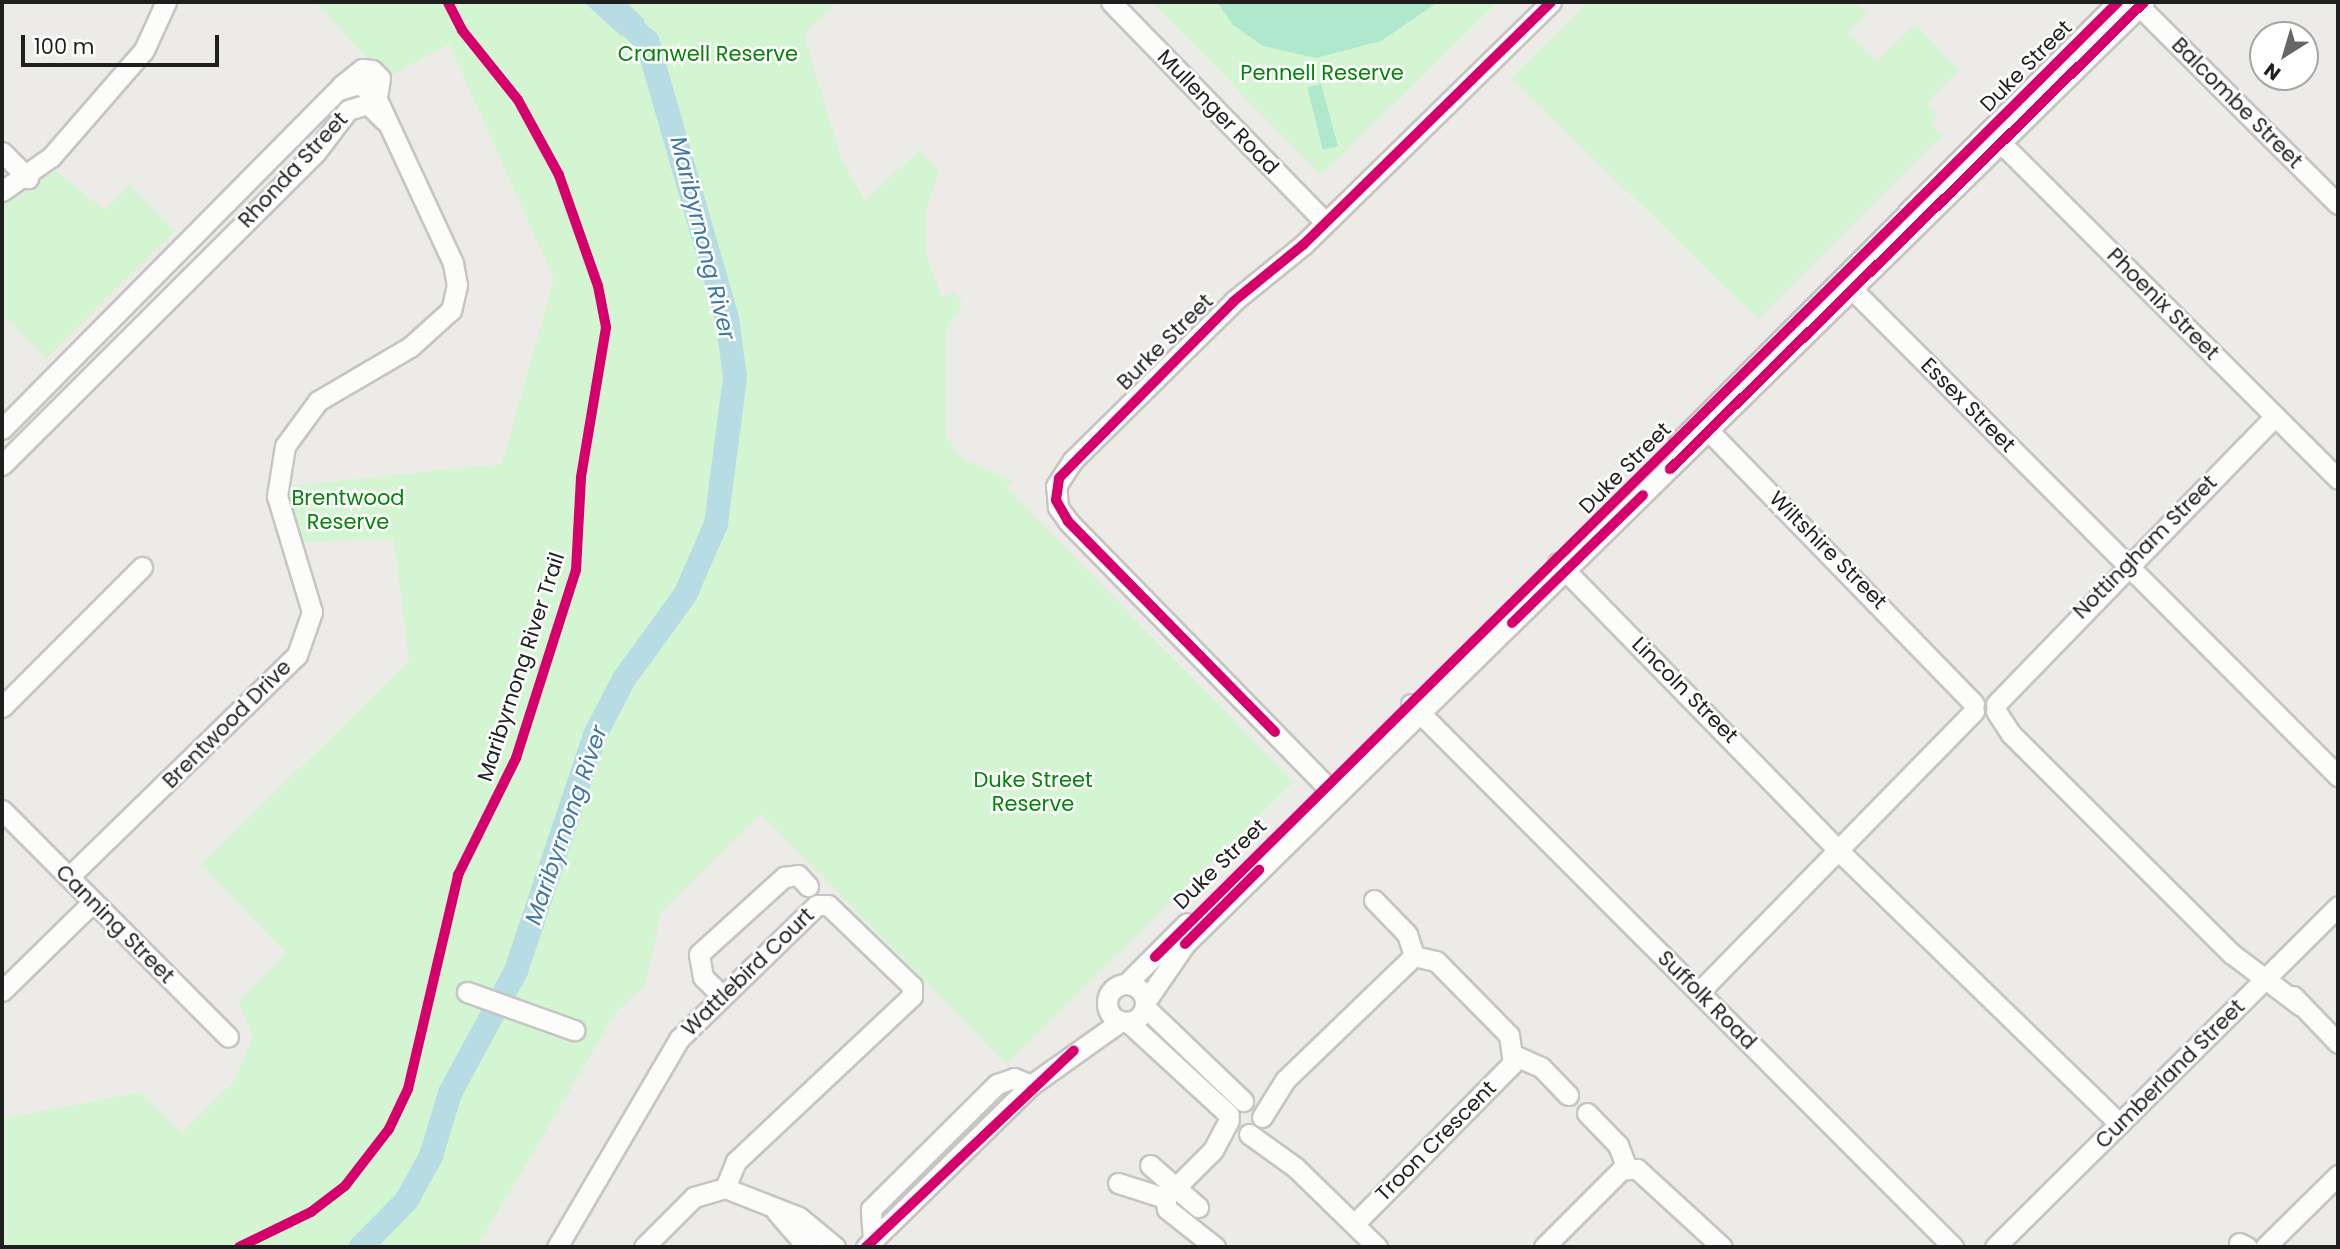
<!DOCTYPE html>
<html>
<head>
<meta charset="utf-8">
<style>
  body { margin:0 }
  #map { position:relative; width:2340px; height:1249px; overflow:hidden; background:#edebe7; font-family:Poppins,sans-serif }
  div>[style] { position:absolute }
  .park>* { inset:0; background:#d3f5d2 }
  .pitch>* { inset:0; background:#afe8cd }
  .water>* { inset:0; background:#b8dce3 }
  .river>* { height:24px; margin:-12px; padding:0 12px; transform-origin:12px; border-radius:12px; background:#b8dce3 }
  .roads { filter:drop-shadow(2px 0 #c6c5c3) drop-shadow(-2px 0 #c6c5c3) drop-shadow(0 2px #c6c5c3) drop-shadow(0 -2px #c6c5c3) }
  .minor>* { height:19px; margin:-9.5px; padding:0 9.5px; transform-origin:9.5px; border-radius:9.5px; background:#fcfcfb }
  .minor>.ring { margin:-9.5px; padding:0; box-sizing:content-box; background:none; border:19px solid #fcfcfb; border-radius:50% }
  .cycleway>* { height:10px; margin:-5px; padding:0 5px; transform-origin:5px; border-radius:5px; background:#d6006c }
  span { translate:-50% -50%; white-space:nowrap; text-align:center; line-height:1.15; -webkit-text-stroke:5px #fff; paint-order:stroke }
  .park-label { font-size:21px; color:#048508 }
  .street-label { font-size:21px; color:#1f1f1f }
  .water-label { font-size:23px; color:#3f78a5; font-style:italic }
  .frame { position:absolute; inset:0; border:4px solid #1f1f1f; pointer-events:none }
  .north { position:absolute; left:2249px; top:21px; width:70px; height:70px; box-sizing:border-box; background:#fff; border:2px solid #a5a5a5; border-radius:50%; rotate:217deg; font-size:19px; font-weight:700; line-height:28px; text-align:center; color:#1f1f1f }
  .north::after { content:''; display:block; margin:auto; width:24px; height:32px; background:#676665; clip-path:polygon(50% 0,100% 100%,50% 72%,0 100%) }
  .scale { position:absolute; left:21px; top:35px; width:198px; height:32px; box-sizing:border-box; border:4px solid #1f1f1f; border-top:0; padding-left:9px; font-size:21px; line-height:24px; white-space:nowrap; color:#1f1f1f; -webkit-text-stroke:5px #fff; paint-order:stroke }
</style>
</head>
<body>
<div id="map">
  <div class="park">
    <i style="clip-path:polygon(315px 2px,602px 2px,646px 40px,643px 19px,626px 2px,837px 2px,804px 34px,840px 156px,865px 201px,919px 150px,939px 171px,925px 214px,927px 258px,942px 297px,953px 292px,963px 303px,946px 333px,946px 436px,962px 458px,1012px 480px,1006px 487px,1294px 782px,1006px 1064px,761px 814px,661px 912px,646px 984px,617px 1011px,477px 1247px,2px 1247px,2px 1119px,140px 1092px,182px 1133px,233px 1083px,253px 1037px,238px 1001px,286px 953px,201px 865px,409px 661px,394px 539px,302px 542px,288px 486px,502px 464px,554px 279px,449px 44px,385px 79px)"></i>
    <i style="clip-path:polygon(1152px 2px,1498px 2px,1321px 175px)"></i>
    <i style="clip-path:polygon(1588px 2px,1855px 2px,1867px 13px,1848px 33px,1877px 61px,1915px 25px,1959px 70px,1927px 102px,1937px 116px,1931px 125px,1943px 134px,1758px 319px,1511px 78px)"></i>
    <i style="clip-path:polygon(56px 171px,105px 211px,130px 185px,175px 231px,46px 359px,2px 314px,2px 202px)"></i>
  </div>
  <div class="pitch">
    <i style="clip-path:polygon(1217px 2px,1438px 2px,1381px 41px,1316px 58px,1263px 46px,1233px 25px)"></i>
    <i style="clip-path:polygon(1321px 84px,1338px 146px,1323px 150px,1307px 87px)"></i>
  </div>
  <div class="water">
    <i style="clip-path:polygon(584px 2px,626px 2px,644px 19px,647px 41px,620px 35px)"></i>
  </div>
  <div class="river">
    <i style="left:361px;top:1247px;width:66px;rotate:-45.6deg"></i>
    <i style="left:407px;top:1200px;width:50px;rotate:-61.4deg"></i>
    <i style="left:431px;top:1156px;width:66px;rotate:-73.2deg"></i>
    <i style="left:450px;top:1093px;width:139px;rotate:-61.6deg"></i>
    <i style="left:516px;top:971px;width:249px;rotate:-71.5deg"></i>
    <i style="left:595px;top:735px;width:63px;rotate:-62.6deg"></i>
    <i style="left:624px;top:679px;width:104px;rotate:-54deg"></i>
    <i style="left:685px;top:595px;width:77px;rotate:-66.4deg"></i>
    <i style="left:716px;top:524px;width:148px;rotate:-82.6deg"></i>
    <i style="left:735px;top:377px;width:60px;rotate:-97.7deg"></i>
    <i style="left:727px;top:318px;width:288px;rotate:-106.1deg"></i>
    <i style="left:647px;top:41px;width:60px;rotate:-139.1deg"></i>
  </div>
  <div class="roads">
    <div class="minor">
      <i style="left:1111px;top:2px;width:307px;rotate:45.8deg"></i>
      <i style="left:2135px;top:2px;width:286px;rotate:44.9deg"></i>
      <i style="left:341px;top:86px;width:27px;rotate:-39deg"></i>
      <i style="left:362px;top:69px;width:10px;rotate:6deg"></i>
      <i style="left:372px;top:70px;width:11px;rotate:45deg"></i>
      <i style="left:380px;top:78px;width:19px;rotate:99deg"></i>
      <i style="left:1994px;top:136px;width:486px;rotate:44.9deg"></i>
      <i style="left:2px;top:152px;width:37px;rotate:45deg"></i>
      <i style="left:2px;top:191px;width:60px;rotate:-34.8deg"></i>
      <i style="left:51px;top:157px;width:142px;rotate:-49deg"></i>
      <i style="left:144px;top:50px;width:53px;rotate:-65.4deg"></i>
      <i style="left:1843px;top:280px;width:701px;rotate:45.06deg"></i>
      <i style="left:1700px;top:422px;width:393px;rotate:45.8deg"></i>
      <i style="left:2px;top:429px;width:477px;rotate:-45.3deg"></i>
      <i style="left:338px;top:90px;width:22px;rotate:-16deg"></i>
      <i style="left:359px;top:84px;width:19px;rotate:35deg"></i>
      <i style="left:375px;top:95px;width:185px;rotate:65.1deg"></i>
      <i style="left:453px;top:263px;width:22px;rotate:80deg"></i>
      <i style="left:457px;top:285px;width:26px;rotate:103deg"></i>
      <i style="left:451px;top:310px;width:55px;rotate:137.9deg"></i>
      <i style="left:410px;top:347px;width:107px;rotate:149.6deg"></i>
      <i style="left:318px;top:401px;width:56px;rotate:126.3deg"></i>
      <i style="left:285px;top:446px;width:51px;rotate:99.1deg"></i>
      <i style="left:277px;top:496px;width:121px;rotate:73.2deg"></i>
      <i style="left:312px;top:612px;width:46px;rotate:109.2deg"></i>
      <i style="left:297px;top:655px;width:318px;rotate:135.8deg"></i>
      <i style="left:1679px;top:442px;width:622px;rotate:-45.07deg"></i>
      <i style="left:2px;top:465px;width:443px;rotate:-44.9deg"></i>
      <i style="left:316px;top:152px;width:53px;rotate:-52.7deg"></i>
      <i style="left:348px;top:110px;width:21px;rotate:-17deg"></i>
      <i style="left:368px;top:104px;width:23px;rotate:45deg"></i>
      <i style="left:1558px;top:563px;width:404px;rotate:45.7deg"></i>
      <i style="left:1840px;top:852px;width:390px;rotate:44.2deg"></i>
      <i style="left:1411px;top:704px;width:767px;rotate:45.05deg"></i>
      <i style="left:1996px;top:704px;width:401px;rotate:-45.9deg"></i>
      <i style="left:2px;top:707px;width:198px;rotate:-45deg"></i>
      <i style="left:1996px;top:711px;width:27px;rotate:57deg"></i>
      <i style="left:2011px;top:734px;width:312px;rotate:44.9deg"></i>
      <i style="left:2232px;top:954px;width:85px;rotate:36.9deg"></i>
      <i style="left:1335px;top:795px;width:383px;rotate:-134.3deg"></i>
      <i style="left:1068px;top:521px;width:17px;rotate:-126deg"></i>
      <i style="left:1058px;top:507px;width:21px;rotate:-95deg"></i>
      <i style="left:1056px;top:486px;width:30px;rotate:-57deg"></i>
      <i style="left:1072px;top:461px;width:228px;rotate:-44.6deg"></i>
      <i style="left:1234px;top:301px;width:89px;rotate:-39.1deg"></i>
      <i style="left:1303px;top:245px;width:347px;rotate:-44.4deg"></i>
      <i style="left:2px;top:810px;width:320px;rotate:45.1deg"></i>
      <i style="left:1374px;top:900px;width:47px;rotate:45.9deg"></i>
      <i style="left:1407px;top:934px;width:23px;rotate:72deg"></i>
      <i style="left:1126px;top:984px;width:86px;rotate:-45deg"></i>
      <i class="ring" style="left:1107px;top:984px;width:19px;height:19px"></i>
      <i style="left:2px;top:991px;width:127px;rotate:-44.4deg"></i>
      <i style="left:467px;top:992px;width:114px;rotate:19.6deg"></i>
      <i style="left:1699px;top:992px;width:393px;rotate:-45.6deg"></i>
      <i style="left:722px;top:996px;width:27px;rotate:-135deg"></i>
      <i style="left:703px;top:977px;width:23px;rotate:-100deg"></i>
      <i style="left:699px;top:954px;width:115px;rotate:-42.2deg"></i>
      <i style="left:784px;top:877px;width:14px;rotate:-8deg"></i>
      <i style="left:798px;top:875px;width:15px;rotate:48deg"></i>
      <i style="left:2293px;top:996px;width:65px;rotate:46.2deg"></i>
      <i style="left:1146px;top:1001px;width:69px;rotate:-55.6deg"></i>
      <i style="left:1185px;top:944px;width:1344px;rotate:-44.49deg"></i>
      <i style="left:1145px;top:1007px;width:136px;rotate:43.8deg"></i>
      <i style="left:1128px;top:1022px;width:137px;rotate:42.6deg"></i>
      <i style="left:1516px;top:1056px;width:27px;rotate:24deg"></i>
      <i style="left:1541px;top:1067px;width:39px;rotate:46deg"></i>
      <i style="left:1587px;top:1113px;width:45px;rotate:45.9deg"></i>
      <i style="left:1618px;top:1145px;width:26px;rotate:69deg"></i>
      <i style="left:1262px;top:1117px;width:44px;rotate:-58.1deg"></i>
      <i style="left:1285px;top:1080px;width:179px;rotate:-43.9deg"></i>
      <i style="left:1414px;top:956px;width:23px;rotate:13deg"></i>
      <i style="left:1436px;top:961px;width:104px;rotate:45.4deg"></i>
      <i style="left:1509px;top:1035px;width:28px;rotate:82deg"></i>
      <i style="left:1513px;top:1063px;width:226px;rotate:134.6deg"></i>
      <i style="left:1249px;top:1134px;width:57px;rotate:35.7deg"></i>
      <i style="left:1295px;top:1167px;width:115px;rotate:44.3deg"></i>
      <i style="left:1150px;top:1165px;width:64px;rotate:41.2deg"></i>
      <i style="left:1118px;top:1183px;width:49px;rotate:17.7deg"></i>
      <i style="left:776px;top:1211px;width:48px;rotate:49.3deg"></i>
      <i style="left:873px;top:1240px;width:31px;rotate:-94deg"></i>
      <i style="left:871px;top:1209px;width:177px;rotate:-44.8deg"></i>
      <i style="left:997px;top:1084px;width:18px;rotate:-19deg"></i>
      <i style="left:1014px;top:1078px;width:18px;rotate:22deg"></i>
      <i style="left:2239px;top:1243px;width:9px;rotate:27deg"></i>
      <i style="left:557px;top:1247px;width:241px;rotate:-59.6deg"></i>
      <i style="left:679px;top:1039px;width:192px;rotate:-44.2deg"></i>
      <i style="left:817px;top:905px;width:11px"></i>
      <i style="left:828px;top:905px;width:117px;rotate:44deg"></i>
      <i style="left:912px;top:986px;width:10px;rotate:90deg"></i>
      <i style="left:912px;top:996px;width:241px;rotate:136.8deg"></i>
      <i style="left:736px;top:1161px;width:29px;rotate:112deg"></i>
      <i style="left:644px;top:1247px;width:71px;rotate:-45deg"></i>
      <i style="left:694px;top:1197px;width:32px;rotate:-16deg"></i>
      <i style="left:725px;top:1188px;width:79px;rotate:21.4deg"></i>
      <i style="left:799px;top:1217px;width:47px;rotate:39.8deg"></i>
      <i style="left:866px;top:1247px;width:231px;rotate:-44.5deg"></i>
      <i style="left:1031px;top:1085px;width:110px;rotate:-35.4deg"></i>
      <i style="left:1215px;top:1247px;width:61px;rotate:-141.6deg"></i>
      <i style="left:1167px;top:1209px;width:11px;rotate:-100deg"></i>
      <i style="left:1165px;top:1198px;width:68px;rotate:-45deg"></i>
      <i style="left:1213px;top:1150px;width:34px;rotate:-62deg"></i>
      <i style="left:1544px;top:1247px;width:110px;rotate:-45deg"></i>
      <i style="left:1622px;top:1169px;width:15px"></i>
      <i style="left:1637px;top:1169px;width:115px;rotate:42.5deg"></i>
      <i style="left:1995px;top:1247px;width:484px;rotate:-44.8deg"></i>
      <i style="left:2265px;top:1247px;width:103px;rotate:-44.6deg"></i>
    </div>
  </div>
  <div class="cycleway">
    <i style="left:1670px;top:469px;width:665px;rotate:-44.57deg"></i>
    <i style="left:1512px;top:623px;width:183px;rotate:-44.3deg"></i>
    <i style="left:1275px;top:732px;width:296px;rotate:-134.5deg"></i>
    <i style="left:1068px;top:521px;width:24px;rotate:-120deg"></i>
    <i style="left:1056px;top:500px;width:22px;rotate:-82deg"></i>
    <i style="left:1059px;top:478px;width:249px;rotate:-45.3deg"></i>
    <i style="left:1234px;top:301px;width:89px;rotate:-39.1deg"></i>
    <i style="left:1303px;top:245px;width:347px;rotate:-44.4deg"></i>
    <i style="left:1185px;top:944px;width:105px;rotate:-45deg"></i>
    <i style="left:1155px;top:957px;width:1356px;rotate:-44.76deg"></i>
    <i style="left:239px;top:1247px;width:80px;rotate:-25.9deg"></i>
    <i style="left:311px;top:1212px;width:43px;rotate:-37.4deg"></i>
    <i style="left:345px;top:1186px;width:72px;rotate:-52.3deg"></i>
    <i style="left:389px;top:1129px;width:44px;rotate:-64.6deg"></i>
    <i style="left:408px;top:1089px;width:220px;rotate:-76.8deg"></i>
    <i style="left:458px;top:875px;width:131px;rotate:-63.6deg"></i>
    <i style="left:516px;top:758px;width:197px;rotate:-72.3deg"></i>
    <i style="left:576px;top:570px;width:93px;rotate:-86.9deg"></i>
    <i style="left:581px;top:477px;width:152px;rotate:-80.5deg"></i>
    <i style="left:606px;top:327px;width:42px;rotate:-101deg"></i>
    <i style="left:598px;top:286px;width:118px;rotate:-109.4deg"></i>
    <i style="left:559px;top:175px;width:85px;rotate:-118.7deg"></i>
    <i style="left:518px;top:100px;width:90px;rotate:-128.7deg"></i>
    <i style="left:462px;top:30px;width:31px;rotate:-117deg"></i>
    <i style="left:866px;top:1247px;width:286px;rotate:-43.4deg"></i>
  </div>
  <div class="park-label">
    <span style="left:708px;top:54px">Cranwell Reserve</span>
    <span style="left:1322px;top:73px">Pennell Reserve</span>
    <span style="left:348px;top:510px">Brentwood<br>Reserve</span>
    <span style="left:1033px;top:792px">Duke Street<br>Reserve</span>
  </div>
  <div class="street-label">
    <span style="left:2026px;top:66px;rotate:-45deg">Duke Street</span>
    <span style="left:2237px;top:103px;rotate:45deg">Balcombe Street</span>
    <span style="left:1218px;top:112px;rotate:46deg">Mullenger Road</span>
    <span style="left:293px;top:170px;rotate:-47deg">Rhonda Street</span>
    <span style="left:2163px;top:304px;rotate:45deg">Phoenix Street</span>
    <span style="left:1165px;top:342px;rotate:-45deg">Burke Street</span>
    <span style="left:1968px;top:405px;rotate:45deg">Essex Street</span>
    <span style="left:1625px;top:468px;rotate:-45deg">Duke Street</span>
    <span style="left:2145px;top:547px;rotate:-45deg">Nottingham Street</span>
    <span style="left:1828px;top:550px;rotate:45deg">Wiltshire Street</span>
    <span style="left:521px;top:667px;rotate:-72deg">Maribyrnong River Trail</span>
    <span style="left:1685px;top:690px;rotate:45deg">Lincoln Street</span>
    <span style="left:227px;top:724px;rotate:-45deg">Brentwood Drive</span>
    <span style="left:1220px;top:864px;rotate:-44deg">Duke Street</span>
    <span style="left:115px;top:924px;rotate:45deg">Canning Street</span>
    <span style="left:748px;top:972px;rotate:-44deg">Wattlebird Court</span>
    <span style="left:1707px;top:1000px;rotate:45deg">Suffolk Road</span>
    <span style="left:2170px;top:1074px;rotate:-45deg">Cumberland Street</span>
    <span style="left:1436px;top:1141px;rotate:-45deg">Troon Crescent</span>
  </div>
  <div class="water-label">
    <span style="left:703px;top:238px;rotate:76deg">Maribyrnong River</span>
    <span style="left:566px;top:825px;rotate:-71deg">Maribyrnong River</span>
  </div>
  <div class="frame"></div>
  <div class="north">N</div>
  <div class="scale">100 m</div>
</div>
</body>
</html>
